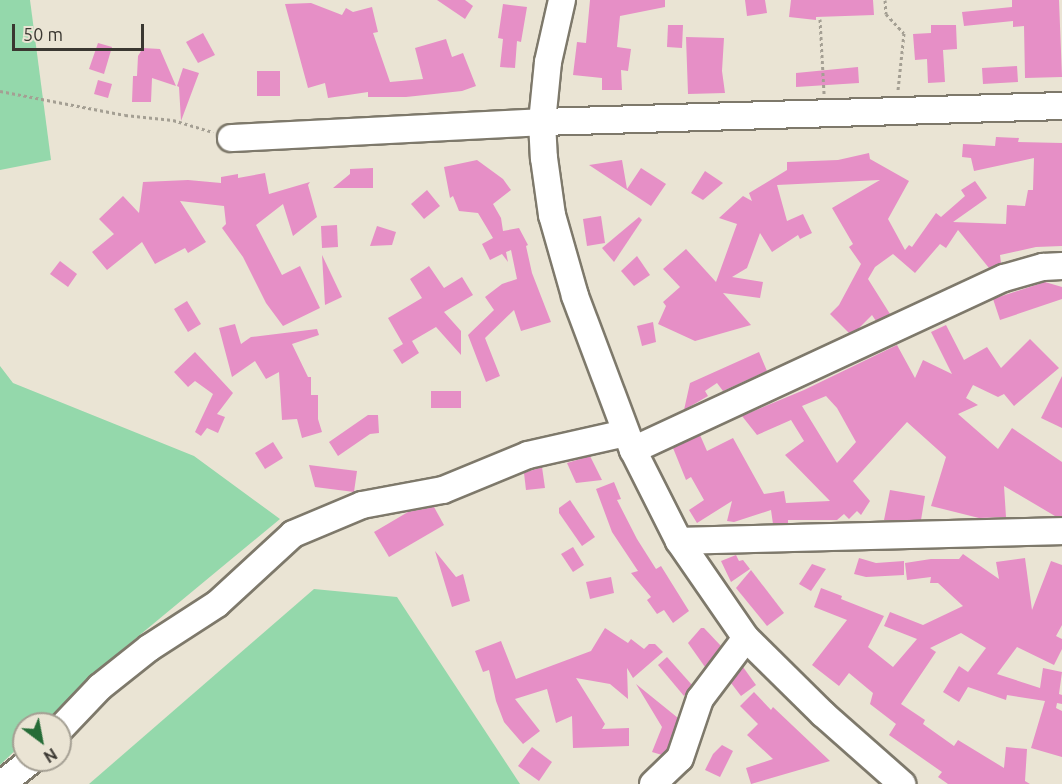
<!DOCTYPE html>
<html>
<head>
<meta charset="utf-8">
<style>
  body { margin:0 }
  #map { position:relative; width:1062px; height:784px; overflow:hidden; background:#eae4d4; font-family:Ubuntu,sans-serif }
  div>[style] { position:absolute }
  .green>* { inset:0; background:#94d8ab }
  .building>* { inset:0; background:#e68fc6 }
  .path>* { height:3px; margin-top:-1.5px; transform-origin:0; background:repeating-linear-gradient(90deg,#a49f93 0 3px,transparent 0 6px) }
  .roads { filter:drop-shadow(2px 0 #7e796b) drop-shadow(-2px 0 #7e796b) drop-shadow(0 2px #7e796b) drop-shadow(0 -2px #7e796b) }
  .minor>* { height:26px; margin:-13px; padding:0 13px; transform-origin:13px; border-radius:13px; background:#fff }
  span { translate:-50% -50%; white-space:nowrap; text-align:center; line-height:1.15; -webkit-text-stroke:5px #eae4d4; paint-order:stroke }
  .north { position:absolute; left:12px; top:712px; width:60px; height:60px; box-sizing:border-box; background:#eae4d4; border:2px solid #a49f93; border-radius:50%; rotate:148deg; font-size:16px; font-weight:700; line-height:24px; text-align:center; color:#3a3731 }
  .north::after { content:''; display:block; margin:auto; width:21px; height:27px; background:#266c37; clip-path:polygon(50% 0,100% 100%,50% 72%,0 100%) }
  .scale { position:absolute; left:12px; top:24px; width:132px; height:27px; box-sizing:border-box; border:3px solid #3a3731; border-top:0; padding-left:8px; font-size:18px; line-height:21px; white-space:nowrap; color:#3a3731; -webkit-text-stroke:4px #eae4d4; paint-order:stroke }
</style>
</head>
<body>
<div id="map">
  <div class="green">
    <i style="clip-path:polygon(0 0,30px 0,51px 160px,0 170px)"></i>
    <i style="clip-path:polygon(0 366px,13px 383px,194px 456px,280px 519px,112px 658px,43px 724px,24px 724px,24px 742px,0 765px)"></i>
    <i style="clip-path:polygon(314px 589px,397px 597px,520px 784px,89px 784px)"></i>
  </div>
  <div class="building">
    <i style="clip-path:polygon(437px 0,465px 0,473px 6px,465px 19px)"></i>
    <i style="clip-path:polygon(590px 0,665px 0,665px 7px,620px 16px,617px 47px,631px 49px,628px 71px,621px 70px,622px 90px,602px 90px,602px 78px,573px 75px,577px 42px,586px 43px)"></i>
    <i style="clip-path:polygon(745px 0,765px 0,767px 13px,747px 16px)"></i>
    <i style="clip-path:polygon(791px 0,873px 0,874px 15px,816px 17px,816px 20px,789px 17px)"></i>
    <i style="clip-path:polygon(1012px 0,1059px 0,1062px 77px,1025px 78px,1024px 26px,1013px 27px,1013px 21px,964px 26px,962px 12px,1012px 7px)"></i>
    <i style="clip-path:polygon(311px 3px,342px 15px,346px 8px,353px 12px,372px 7px,378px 32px,373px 33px,390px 82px,423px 79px,415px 48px,446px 39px,452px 57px,463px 53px,476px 86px,462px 91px,406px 97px,368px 97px,368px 92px,328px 98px,325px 83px,308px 88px,285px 4px)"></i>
    <i style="clip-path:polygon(503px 4px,527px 7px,521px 42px,517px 41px,515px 68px,500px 67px,503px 39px,498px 38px)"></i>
    <i style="clip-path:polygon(668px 25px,683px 25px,682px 48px,667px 47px)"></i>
    <i style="clip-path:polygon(931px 25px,956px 25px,957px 49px,943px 50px,945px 82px,928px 83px,927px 59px,915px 60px,913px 34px,931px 33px)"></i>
    <i style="clip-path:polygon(203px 33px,215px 55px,198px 63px,186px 42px)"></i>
    <i style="clip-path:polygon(686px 37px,724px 38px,722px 71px,725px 93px,688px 94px)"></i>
    <i style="clip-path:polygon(98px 43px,112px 47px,104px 74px,89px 69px)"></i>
    <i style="clip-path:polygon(143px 48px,160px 49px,176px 86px,152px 78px,151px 102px,132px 102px,133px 76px,137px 76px,138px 56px)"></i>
    <i style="clip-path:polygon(1017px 66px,1018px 82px,983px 84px,982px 68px)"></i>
    <i style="clip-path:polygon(858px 67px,859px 83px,796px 87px,796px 73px)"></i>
    <i style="clip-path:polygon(183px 68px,199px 73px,181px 121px,179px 87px,177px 86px)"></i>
    <i style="clip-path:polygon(257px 71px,280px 71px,280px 96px,257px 96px)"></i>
    <i style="clip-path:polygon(98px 80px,112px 84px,108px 98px,94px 94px)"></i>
    <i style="clip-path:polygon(996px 137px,1019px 138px,1018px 142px,1062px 143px,1062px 246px,1036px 247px,1000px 255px,1001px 263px,989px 268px,958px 230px,946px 248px,940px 244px,915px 273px,893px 254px,875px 267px,868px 279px,890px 314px,876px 321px,872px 315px,858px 329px,849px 333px,830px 314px,839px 305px,861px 264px,849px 247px,853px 244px,832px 208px,880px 180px,777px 185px,787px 221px,803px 214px,812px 233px,800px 239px,798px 235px,772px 252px,760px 233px,747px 268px,732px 277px,763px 282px,760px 298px,723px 293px,751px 325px,695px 341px,658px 324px,666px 306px,663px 302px,680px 287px,663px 269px,686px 249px,716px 282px,737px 224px,719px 218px,743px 196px,752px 201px,749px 193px,787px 170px,787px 162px,838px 160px,869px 153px,870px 159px,909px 181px,888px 219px,905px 250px,909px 245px,912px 247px,936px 213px,941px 217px,965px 196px,961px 190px,975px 181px,987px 198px,953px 222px,1006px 224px,1007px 205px,1025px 206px,1028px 190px,1033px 190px,1034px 158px,974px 171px,971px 158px,962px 157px,963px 144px,995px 146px)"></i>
    <i style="clip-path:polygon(477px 160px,503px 179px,511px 190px,493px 204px,501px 218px,503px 231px,519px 228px,528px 245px,526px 246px,532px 273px,551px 322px,521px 331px,514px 310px,485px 338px,500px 376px,486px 382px,468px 335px,494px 310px,485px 297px,502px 284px,517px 279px,511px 250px,506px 252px,508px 262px,502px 254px,490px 260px,482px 244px,493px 238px,478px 213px,459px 211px,453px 196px,450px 198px,444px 167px)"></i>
    <i style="clip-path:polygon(622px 160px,627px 189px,641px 168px,666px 184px,651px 206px,589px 165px)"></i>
    <i style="clip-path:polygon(373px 168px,373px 188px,333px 188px,350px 174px,350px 169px)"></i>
    <i style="clip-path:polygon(705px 171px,723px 183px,703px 200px,691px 193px)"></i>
    <i style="clip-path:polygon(265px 173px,269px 194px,310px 182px,308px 185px,317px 217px,293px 236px,283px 204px,256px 225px,282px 275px,300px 266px,320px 308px,283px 326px,266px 303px,243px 257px,222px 228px,226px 224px,224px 206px,180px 201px,206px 242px,188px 253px,185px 248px,155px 264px,142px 242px,107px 270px,92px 252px,114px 234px,99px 219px,123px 196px,139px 213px,143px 182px,188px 180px,221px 183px,221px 177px,238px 174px,238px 178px)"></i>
    <i style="clip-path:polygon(427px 190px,440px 206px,424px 219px,411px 204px)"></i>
    <i style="clip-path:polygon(601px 216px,605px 243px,587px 246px,583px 219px)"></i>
    <i style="clip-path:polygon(639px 217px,642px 220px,614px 262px,602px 248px)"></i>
    <i style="clip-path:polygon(337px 225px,338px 247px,322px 248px,321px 226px)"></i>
    <i style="clip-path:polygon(377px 226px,396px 232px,392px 245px,370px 246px)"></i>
    <i style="clip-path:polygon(322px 255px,342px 297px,325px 305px)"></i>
    <i style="clip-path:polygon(637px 256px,650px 275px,634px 286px,621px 271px)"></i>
    <i style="clip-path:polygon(60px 261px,77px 274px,68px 287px,50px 274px)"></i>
    <i style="clip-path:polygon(429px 266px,444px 288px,462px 277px,473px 295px,444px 312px,461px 331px,461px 355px,436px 327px,412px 341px,419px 353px,402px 364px,393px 350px,403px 344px,388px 318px,422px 298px,410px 279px)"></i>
    <i style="clip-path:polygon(1045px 282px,1062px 287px,1062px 299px,1000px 320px,993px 299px)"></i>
    <i style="clip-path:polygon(187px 301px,201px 324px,188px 332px,174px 309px)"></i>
    <i style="clip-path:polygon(653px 322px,656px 342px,642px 346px,637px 326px)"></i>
    <i style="clip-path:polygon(235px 324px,241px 344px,251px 337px,317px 329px,319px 335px,292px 344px,308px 377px,311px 377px,311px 395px,318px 395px,318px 419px,322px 432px,302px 438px,297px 419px,282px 420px,279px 372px,266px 379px,255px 361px,232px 377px,219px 328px)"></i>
    <i style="clip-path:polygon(evenodd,946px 325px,964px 360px,987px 347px,1001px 368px,1030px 339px,1059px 368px,1014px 406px,1004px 394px,998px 397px,973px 385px,966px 398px,978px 405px,958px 414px,998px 449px,1012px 428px,1062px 462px,1062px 516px,1055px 516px,1004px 486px,1006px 517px,979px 518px,931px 506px,946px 457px,907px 422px,853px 481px,870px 501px,861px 515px,857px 511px,849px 519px,844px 514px,837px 520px,788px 520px,788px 523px,773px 524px,771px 510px,734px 522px,727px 521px,732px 501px,697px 523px,689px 510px,704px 500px,691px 477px,686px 480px,673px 448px,700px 435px,707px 451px,733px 438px,764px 494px,784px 491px,786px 503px,830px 501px,785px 455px,804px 441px,791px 420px,757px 435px,742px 416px,804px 390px,897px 345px,915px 378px,923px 360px,952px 374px,931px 332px,946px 325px,826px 396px,837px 408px,856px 442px,837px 463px,802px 406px,826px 396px)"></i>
    <i style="clip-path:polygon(195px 352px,233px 393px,217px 414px,225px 417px,218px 433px,207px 428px,201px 436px,195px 432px,213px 394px,195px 381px,188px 387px,174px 372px)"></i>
    <i style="clip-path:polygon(759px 352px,767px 371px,723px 391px,717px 383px,705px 391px,708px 396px,684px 410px,690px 383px)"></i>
    <i style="clip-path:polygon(1062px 376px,1062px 428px,1041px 418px)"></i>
    <i style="clip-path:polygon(431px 391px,461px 391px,461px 408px,431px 408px)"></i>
    <i style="clip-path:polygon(368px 415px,378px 415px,379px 433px,370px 434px,338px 456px,329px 442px)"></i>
    <i style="clip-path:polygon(273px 442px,283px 458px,265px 469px,255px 453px)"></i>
    <i style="clip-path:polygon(590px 456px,602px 480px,576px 483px,567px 463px)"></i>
    <i style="clip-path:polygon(309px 465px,357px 471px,354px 492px,315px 487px)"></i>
    <i style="clip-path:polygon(542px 467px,545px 488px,526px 490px,524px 473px)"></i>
    <i style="clip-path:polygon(614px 482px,621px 499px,617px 500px,637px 539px,656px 569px,661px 566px,689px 611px,673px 623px,664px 610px,657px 614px,647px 600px,651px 597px,631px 573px,638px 571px,612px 532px,596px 489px)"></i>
    <i style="clip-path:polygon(890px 490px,925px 496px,921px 520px,884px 520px)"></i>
    <i style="clip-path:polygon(570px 500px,595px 537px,582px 546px,559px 513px,559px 508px)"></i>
    <i style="clip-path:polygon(434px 507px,444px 525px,389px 557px,374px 532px,408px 512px)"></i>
    <i style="clip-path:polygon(573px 547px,584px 565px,573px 572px,561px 554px)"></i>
    <i style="clip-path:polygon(435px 551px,456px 577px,463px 574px,470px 601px,452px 607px)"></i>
    <i style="clip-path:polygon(963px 554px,999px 579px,996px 562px,1025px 558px,1032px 610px,1051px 561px,1062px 565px,1062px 625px,1056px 636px,1062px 639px,1062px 649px,1054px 665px,1017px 647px,997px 674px,1040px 688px,1043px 668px,1062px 672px,1059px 694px,1062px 695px,1062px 704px,1057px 703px,1056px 708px,1062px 711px,1062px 757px,1031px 748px,1045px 701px,1007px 695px,1006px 700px,968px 687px,959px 702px,943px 692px,959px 666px,968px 672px,986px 648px,961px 633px,930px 648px,936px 652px,901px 704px,925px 720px,923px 724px,954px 746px,958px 740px,1004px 768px,1006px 747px,1027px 749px,1025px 781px,1030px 784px,948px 784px,938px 777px,942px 772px,889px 735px,896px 724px,870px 704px,873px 693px,849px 673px,839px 686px,812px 665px,847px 620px,814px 607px,821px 588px,842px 596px,841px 599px,884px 616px,868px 647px,893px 667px,917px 639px,884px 626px,890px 612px,923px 625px,963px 606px,938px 583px,930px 583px,931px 577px,907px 580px,905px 563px,931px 559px,959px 559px)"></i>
    <i style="clip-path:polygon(736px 555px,739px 561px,743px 560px,750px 569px,731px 582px,721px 561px)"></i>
    <i style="clip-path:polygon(859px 558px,876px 563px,904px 561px,904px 575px,866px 577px,854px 574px)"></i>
    <i style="clip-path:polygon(812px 564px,826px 569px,811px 591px,799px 584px)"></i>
    <i style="clip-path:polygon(751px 570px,784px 613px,767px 626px,736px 588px)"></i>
    <i style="clip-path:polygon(611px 577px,614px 593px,590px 599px,586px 582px)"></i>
    <i style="clip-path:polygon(605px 628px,628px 643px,631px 639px,644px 649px,649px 644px,655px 644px,663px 652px,633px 678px,627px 668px,628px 699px,610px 684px,576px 678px,605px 724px,602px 729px,629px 728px,629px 746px,573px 748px,572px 716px,556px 723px,547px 689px,515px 699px,540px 731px,523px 744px,504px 722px,496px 701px,489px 670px,483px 672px,475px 651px,501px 641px,516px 679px,591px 651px)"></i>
    <i style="clip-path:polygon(701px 628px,704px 628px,721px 646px,705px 667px,688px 643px)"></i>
    <i style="clip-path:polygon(667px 657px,692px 685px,684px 696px,658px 665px)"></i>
    <i style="clip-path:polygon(743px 667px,756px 685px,741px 696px,731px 683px)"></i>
    <i style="clip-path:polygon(636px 684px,678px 718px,667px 750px,662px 755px,652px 752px,662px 727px)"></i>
    <i style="clip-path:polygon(754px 692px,771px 710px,773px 707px,830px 761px,751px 784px,746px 768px,773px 759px,747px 735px,758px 724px,740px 706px)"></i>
    <i style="clip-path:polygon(722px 745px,733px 751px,720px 777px,705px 770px,713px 754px)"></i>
    <i style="clip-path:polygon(532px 747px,552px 762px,539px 781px,518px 766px)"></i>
  </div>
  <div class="path">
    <i style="left:885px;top:0;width:14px;rotate:86deg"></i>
    <i style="left:886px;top:14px;width:26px;rotate:47deg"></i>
    <i style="left:904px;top:33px;width:57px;rotate:96deg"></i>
    <i style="left:820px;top:19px;width:75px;rotate:86.9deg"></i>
    <i style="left:0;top:91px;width:127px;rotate:10.9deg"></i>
    <i style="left:125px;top:115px;width:48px;rotate:5.9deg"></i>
    <i style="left:173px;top:120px;width:42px;rotate:16.7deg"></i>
  </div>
  <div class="roads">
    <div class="minor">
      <i style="left:562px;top:0;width:64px;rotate:102.7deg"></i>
      <i style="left:548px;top:62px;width:60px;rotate:95.7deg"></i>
      <i style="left:542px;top:122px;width:36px;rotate:87deg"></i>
      <i style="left:544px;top:158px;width:58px;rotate:82deg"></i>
      <i style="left:552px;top:215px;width:84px;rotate:74.1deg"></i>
      <i style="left:575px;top:296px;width:165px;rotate:69.4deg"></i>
      <i style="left:633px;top:450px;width:102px;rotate:63.2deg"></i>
      <i style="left:679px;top:541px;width:118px;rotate:55.4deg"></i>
      <i style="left:746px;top:638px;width:108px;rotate:44.6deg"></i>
      <i style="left:823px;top:714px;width:106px;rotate:41.5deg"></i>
      <i style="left:231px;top:138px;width:311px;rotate:-2.9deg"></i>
      <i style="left:542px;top:122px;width:520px;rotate:-1.76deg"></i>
      <i style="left:633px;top:450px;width:409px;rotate:-24.9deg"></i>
      <i style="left:1004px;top:278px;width:41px;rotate:-15.8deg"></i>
      <i style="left:1043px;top:267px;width:19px;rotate:-3deg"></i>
      <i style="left:679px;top:541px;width:383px;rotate:-1.5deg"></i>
      <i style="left:60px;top:729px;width:58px;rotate:-46.4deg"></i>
      <i style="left:100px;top:687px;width:63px;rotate:-38.5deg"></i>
      <i style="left:149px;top:648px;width:81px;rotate:-32.9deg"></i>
      <i style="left:217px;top:604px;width:103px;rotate:-42.6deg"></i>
      <i style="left:293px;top:534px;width:75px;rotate:-22.8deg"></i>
      <i style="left:362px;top:505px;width:82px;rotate:-10.5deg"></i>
      <i style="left:443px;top:490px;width:92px;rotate:-22.4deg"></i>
      <i style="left:528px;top:455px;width:100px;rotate:-12.7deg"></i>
      <i style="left:2px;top:784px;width:38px;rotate:-39deg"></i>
      <i style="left:653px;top:784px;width:37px;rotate:-44deg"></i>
      <i style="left:680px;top:758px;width:62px;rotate:-71.3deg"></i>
      <i style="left:700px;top:699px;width:76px;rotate:-53deg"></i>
    </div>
  </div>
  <div class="north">N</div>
  <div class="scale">50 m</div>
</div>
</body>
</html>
